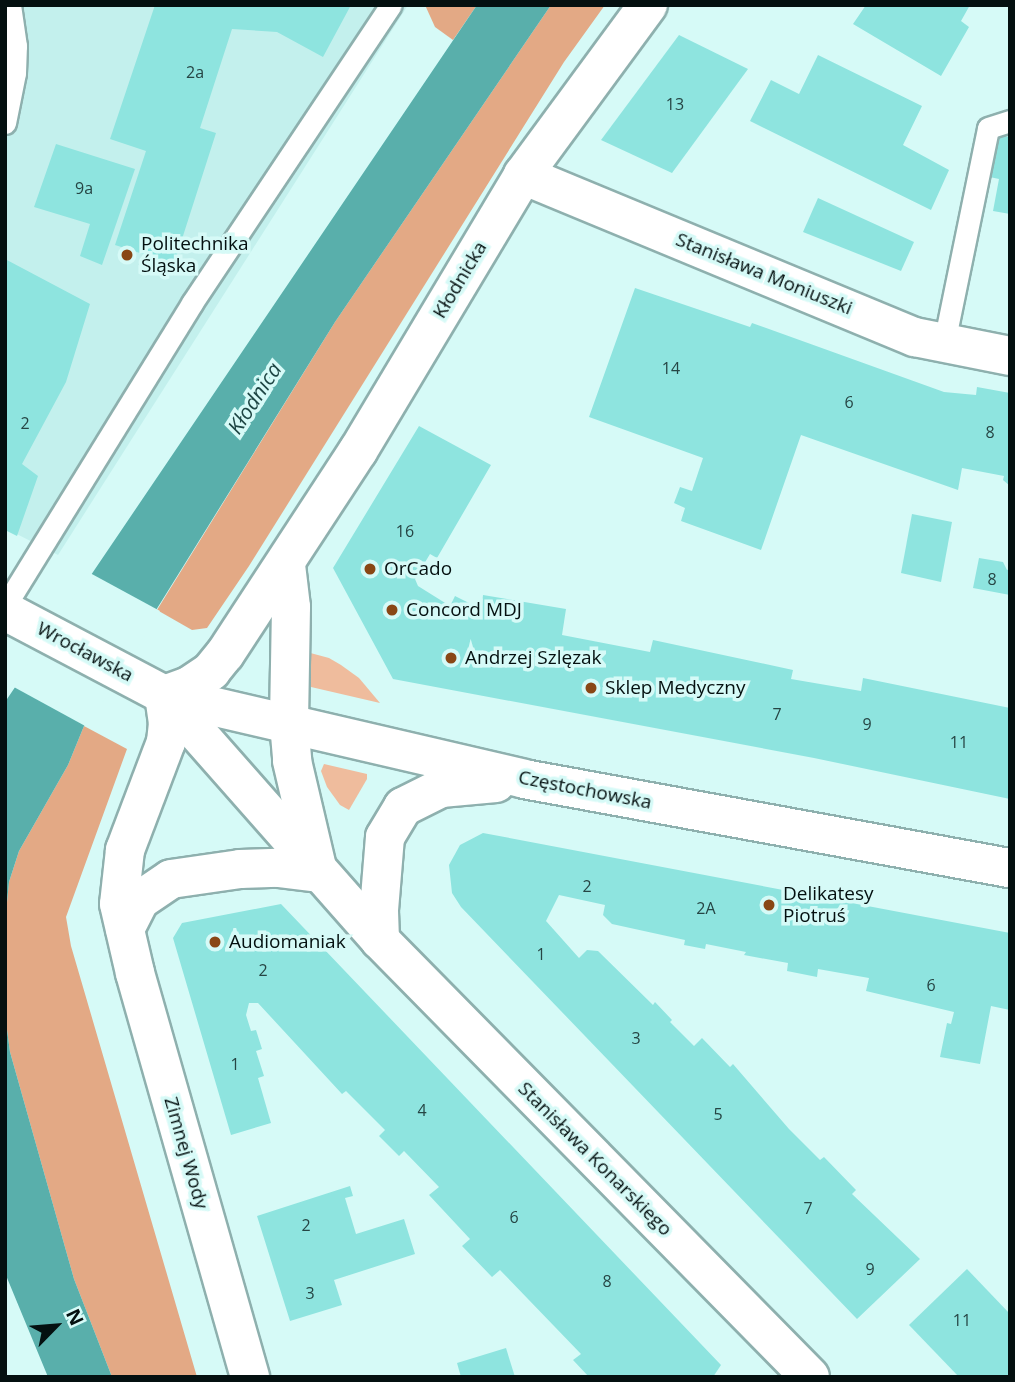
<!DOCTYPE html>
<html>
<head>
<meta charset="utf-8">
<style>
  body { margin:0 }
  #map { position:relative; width:1015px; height:1382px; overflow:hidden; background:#d6faf7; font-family:"Open Sans",sans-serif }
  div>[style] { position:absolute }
  .built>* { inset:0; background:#c3f0ed }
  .green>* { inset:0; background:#efbc9d }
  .forest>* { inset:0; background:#e3a985 }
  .water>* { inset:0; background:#59afab }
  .pier>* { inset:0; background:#d6faf7 }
  .building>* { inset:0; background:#8ee4df }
  .roads { filter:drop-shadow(2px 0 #8eb0ae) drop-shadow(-2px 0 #8eb0ae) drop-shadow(0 2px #8eb0ae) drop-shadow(0 -2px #8eb0ae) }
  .lane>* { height:21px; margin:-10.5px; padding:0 10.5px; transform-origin:10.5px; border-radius:10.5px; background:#fff }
  .street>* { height:38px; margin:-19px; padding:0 19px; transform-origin:19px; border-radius:19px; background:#fff }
  .secondary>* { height:38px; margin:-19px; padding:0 19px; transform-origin:19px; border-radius:19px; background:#fff }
  .dots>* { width:19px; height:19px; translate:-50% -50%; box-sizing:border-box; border:4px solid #d6faf7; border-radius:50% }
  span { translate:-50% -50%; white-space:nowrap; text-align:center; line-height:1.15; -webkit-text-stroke:7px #d6faf7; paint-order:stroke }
  .number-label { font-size:16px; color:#264544 }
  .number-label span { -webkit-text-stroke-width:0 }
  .poi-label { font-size:19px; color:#041010 }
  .left { translate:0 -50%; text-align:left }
  .street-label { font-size:19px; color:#041010 }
  .water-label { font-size:21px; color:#1f4745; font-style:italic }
  .frame { position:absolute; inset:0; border:7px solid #041010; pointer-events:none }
  .north { position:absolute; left:21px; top:1291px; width:70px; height:70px; -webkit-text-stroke:5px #d6faf7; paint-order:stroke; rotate:65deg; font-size:19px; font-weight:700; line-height:28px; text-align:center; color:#041010 }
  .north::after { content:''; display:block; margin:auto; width:24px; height:32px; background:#041010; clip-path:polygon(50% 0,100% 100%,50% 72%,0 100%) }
</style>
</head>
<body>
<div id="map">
  <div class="built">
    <i style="clip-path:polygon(5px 5px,408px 5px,58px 555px,5px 528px)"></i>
  </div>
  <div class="green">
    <i style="clip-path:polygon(303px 651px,329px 658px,341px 665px,359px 678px,380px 703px,311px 687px,305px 681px)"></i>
    <i style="clip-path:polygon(324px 764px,367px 774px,367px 779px,349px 810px,340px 805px,327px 787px,321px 771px)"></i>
  </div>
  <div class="forest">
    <i style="clip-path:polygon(425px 5px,477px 5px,453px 40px,435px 27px)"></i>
    <i style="clip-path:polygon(551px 5px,605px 5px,564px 62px,249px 566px,207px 628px,192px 630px,157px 610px,335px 322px)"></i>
    <i style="clip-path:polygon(84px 726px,127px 749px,66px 917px,71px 946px,197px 1377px,112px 1377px,74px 1279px,10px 1052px,5px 1015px,5px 922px,9px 882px,19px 851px,68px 765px)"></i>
  </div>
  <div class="water">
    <i style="clip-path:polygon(477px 5px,551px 5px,335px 322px,84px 726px,68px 765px,19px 851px,9px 882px,5px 922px,5px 702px)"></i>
    <i style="clip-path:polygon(5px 1015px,10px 1052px,74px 1279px,112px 1377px,48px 1377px,5px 1273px)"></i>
  </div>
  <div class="pier">
    <i style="clip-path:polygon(90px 573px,160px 611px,87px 727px,12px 686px)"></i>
  </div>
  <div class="building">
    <i style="clip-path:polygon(155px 5px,351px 5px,323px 57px,277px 32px,232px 29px,200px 128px,216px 133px,174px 264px,115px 245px,146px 151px,110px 139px)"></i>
    <i style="clip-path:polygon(866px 5px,970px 5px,961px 21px,969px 27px,941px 76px,853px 24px)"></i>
    <i style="clip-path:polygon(679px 35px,748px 69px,672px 173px,601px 140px)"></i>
    <i style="clip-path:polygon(818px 55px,922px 106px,903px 145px,949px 170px,931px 210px,750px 121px,771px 80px,799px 94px)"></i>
    <i style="clip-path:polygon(993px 134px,1010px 137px,1010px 214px,993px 211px,999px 179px,985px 176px)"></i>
    <i style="clip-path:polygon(56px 144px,135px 169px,102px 265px,80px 256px,90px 224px,34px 207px)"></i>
    <i style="clip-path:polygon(818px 198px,914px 242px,901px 271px,803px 232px)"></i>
    <i style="clip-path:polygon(5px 259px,90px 304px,66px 382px,22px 464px,38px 476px,17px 536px,5px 530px)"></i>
    <i style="clip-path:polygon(635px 288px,750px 327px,752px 323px,944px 392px,976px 395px,977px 387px,1010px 393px,1010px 486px,1003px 480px,1004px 476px,962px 468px,958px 490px,801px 435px,761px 550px,681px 521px,685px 508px,674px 503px,680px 487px,692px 491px,703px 458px,589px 417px)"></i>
    <i style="clip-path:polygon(419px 426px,491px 465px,437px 558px,430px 554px,415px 579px,418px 586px,450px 606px,455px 596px,469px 603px,482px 605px,483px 595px,566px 609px,562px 635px,650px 652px,653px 640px,793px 670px,791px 679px,861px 691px,863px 678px,1010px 708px,1010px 799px,814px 758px,393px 679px,333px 568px)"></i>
    <i style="clip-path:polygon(912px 514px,952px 522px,941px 582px,901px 573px)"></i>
    <i style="clip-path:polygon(979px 558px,1003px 562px,1007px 570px,1010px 569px,1010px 595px,973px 588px)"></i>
    <i style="clip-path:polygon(483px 833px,1010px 933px,1010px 1010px,991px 1006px,980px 1064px,940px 1057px,947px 1023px,951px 1024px,954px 1012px,866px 991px,869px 978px,818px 969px,817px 977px,787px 971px,788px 963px,744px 955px,746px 952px,706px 944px,705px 949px,684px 945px,685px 940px,612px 924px,603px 915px,605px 905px,559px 895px,546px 921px,579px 958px,587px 950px,598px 951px,653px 1005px,655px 1002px,672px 1020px,670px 1022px,694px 1046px,702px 1038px,730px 1067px,733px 1064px,789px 1129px,820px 1160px,824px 1157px,856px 1190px,852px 1194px,920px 1259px,857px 1319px,461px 907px,452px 893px,449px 865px,460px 845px)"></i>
    <i style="clip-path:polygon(281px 904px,721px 1365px,713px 1377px,589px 1377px,573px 1360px,581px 1354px,500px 1270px,492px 1277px,462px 1246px,470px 1239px,429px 1195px,439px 1187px,404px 1151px,399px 1156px,379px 1136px,385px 1130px,346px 1091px,342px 1094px,258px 1003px,249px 1003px,246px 1015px,251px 1031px,256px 1030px,262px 1049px,256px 1051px,264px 1076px,258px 1078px,271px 1123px,231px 1135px,173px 938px,182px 923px)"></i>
    <i style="clip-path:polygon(350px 1186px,353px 1196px,345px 1198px,356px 1234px,404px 1219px,415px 1254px,334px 1280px,342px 1305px,290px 1321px,257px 1216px)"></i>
    <i style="clip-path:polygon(967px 1269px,1010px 1314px,1010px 1377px,959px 1377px,909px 1325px)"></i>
    <i style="clip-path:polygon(506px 1348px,515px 1377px,461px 1377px,457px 1363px)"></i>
  </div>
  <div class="roads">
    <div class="lane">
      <i style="left:5px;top:123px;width:51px;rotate:-78.7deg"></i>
      <i style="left:15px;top:73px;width:27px;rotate:-88deg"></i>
      <i style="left:16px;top:46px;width:41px;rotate:-98.3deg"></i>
      <i style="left:944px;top:343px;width:219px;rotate:-78.4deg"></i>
      <i style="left:988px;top:128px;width:23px;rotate:-18deg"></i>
      <i style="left:5px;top:606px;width:356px;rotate:-58.3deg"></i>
      <i style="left:192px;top:303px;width:358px;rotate:-56.3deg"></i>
    </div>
    <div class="street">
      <i style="left:523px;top:175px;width:424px;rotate:22.5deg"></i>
      <i style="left:915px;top:337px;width:97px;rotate:11.3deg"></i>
      <i style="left:164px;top:695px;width:28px;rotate:82deg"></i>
      <i style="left:168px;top:723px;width:19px;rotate:96deg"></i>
      <i style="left:166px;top:742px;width:116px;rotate:110.8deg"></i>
      <i style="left:125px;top:850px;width:54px;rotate:96.3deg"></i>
      <i style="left:119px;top:904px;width:71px;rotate:76.9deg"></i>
      <i style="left:135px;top:973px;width:420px;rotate:74.1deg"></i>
      <i style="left:125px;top:929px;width:33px;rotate:-63deg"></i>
      <i style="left:140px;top:900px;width:37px;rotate:-34deg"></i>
      <i style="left:171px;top:879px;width:70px;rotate:-8.2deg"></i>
      <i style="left:240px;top:869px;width:38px;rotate:-2deg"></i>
      <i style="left:278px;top:868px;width:41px;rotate:7deg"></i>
    </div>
    <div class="secondary">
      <i style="left:286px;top:565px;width:42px;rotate:83.2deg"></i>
      <i style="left:291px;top:607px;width:116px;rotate:91deg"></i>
      <i style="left:289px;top:723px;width:38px;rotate:85deg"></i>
      <i style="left:292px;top:761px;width:110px;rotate:76.8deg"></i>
      <i style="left:5px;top:611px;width:180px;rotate:27.8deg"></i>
      <i style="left:164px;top:695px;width:370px;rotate:13.1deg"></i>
      <i style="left:524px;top:779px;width:494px;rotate:10.4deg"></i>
      <i style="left:164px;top:695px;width:327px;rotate:48.6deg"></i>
      <i style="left:380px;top:940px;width:613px;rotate:45.46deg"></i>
      <i style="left:164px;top:695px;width:27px;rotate:-20deg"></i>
      <i style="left:189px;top:686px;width:27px;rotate:-34deg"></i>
      <i style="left:211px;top:671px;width:22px;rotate:-51deg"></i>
      <i style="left:225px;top:654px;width:243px;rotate:-56.8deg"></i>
      <i style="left:358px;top:451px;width:322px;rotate:-59.1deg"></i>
      <i style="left:523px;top:175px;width:211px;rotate:-53.7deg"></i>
      <i style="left:380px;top:940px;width:30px;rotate:-92deg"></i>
      <i style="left:379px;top:910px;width:73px;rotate:-85.3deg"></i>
      <i style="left:385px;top:837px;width:35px;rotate:-59deg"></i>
      <i style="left:403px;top:807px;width:42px;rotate:-26.6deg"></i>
      <i style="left:441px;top:788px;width:55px;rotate:-5.2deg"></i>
    </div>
  </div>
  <div class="dots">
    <i style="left:127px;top:255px;background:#894715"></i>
    <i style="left:370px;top:569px;background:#894715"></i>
    <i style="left:392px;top:610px;background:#894715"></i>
    <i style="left:451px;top:658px;background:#894715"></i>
    <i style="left:591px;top:688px;background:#894715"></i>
    <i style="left:769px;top:905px;background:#894715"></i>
    <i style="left:215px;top:942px;background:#894715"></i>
  </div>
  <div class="number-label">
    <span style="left:195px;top:72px">2a</span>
    <span style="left:675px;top:104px">13</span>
    <span style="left:84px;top:188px">9a</span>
    <span style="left:671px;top:368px">14</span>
    <span style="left:849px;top:402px">6</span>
    <span style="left:25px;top:423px">2</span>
    <span style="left:990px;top:432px">8</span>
    <span style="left:405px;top:531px">16</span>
    <span style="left:992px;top:579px">8</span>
    <span style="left:777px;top:714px">7</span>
    <span style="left:867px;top:724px">9</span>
    <span style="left:959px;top:742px">11</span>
    <span style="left:587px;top:886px">2</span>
    <span style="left:706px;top:908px">2A</span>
    <span style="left:541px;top:954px">1</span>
    <span style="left:263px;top:970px">2</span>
    <span style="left:931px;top:985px">6</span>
    <span style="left:636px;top:1038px">3</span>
    <span style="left:235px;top:1064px">1</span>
    <span style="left:422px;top:1110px">4</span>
    <span style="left:718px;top:1114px">5</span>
    <span style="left:808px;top:1208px">7</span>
    <span style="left:514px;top:1217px">6</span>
    <span style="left:306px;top:1225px">2</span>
    <span style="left:870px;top:1269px">9</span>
    <span style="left:607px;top:1281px">8</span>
    <span style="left:310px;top:1293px">3</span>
    <span style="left:962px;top:1320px">11</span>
  </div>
  <div class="poi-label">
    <span class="left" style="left:141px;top:255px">Politechnika<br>Śląska</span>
    <span class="left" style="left:384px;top:569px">OrCado</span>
    <span class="left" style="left:406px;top:610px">Concord MDJ</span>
    <span class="left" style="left:465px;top:658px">Andrzej Szlęzak</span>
    <span class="left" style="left:605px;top:688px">Sklep Medyczny</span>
    <span class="left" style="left:783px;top:905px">Delikatesy<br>Piotruś</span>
    <span class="left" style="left:229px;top:942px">Audiomaniak</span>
  </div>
  <div class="street-label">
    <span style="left:764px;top:274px;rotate:22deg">Stanisława Moniuszki</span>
    <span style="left:460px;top:280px;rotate:-59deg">Kłodnicka</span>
    <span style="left:85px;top:652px;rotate:28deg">Wrocławska</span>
    <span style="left:585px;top:790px;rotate:11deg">Częstochowska</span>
    <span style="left:186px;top:1153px;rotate:74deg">Zimnej Wody</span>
    <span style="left:595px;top:1159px;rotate:45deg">Stanisława Konarskiego</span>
  </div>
  <div class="water-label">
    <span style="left:254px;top:398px;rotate:-57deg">Kłodnica</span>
  </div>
  <div class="frame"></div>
  <div class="north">N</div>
</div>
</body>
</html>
